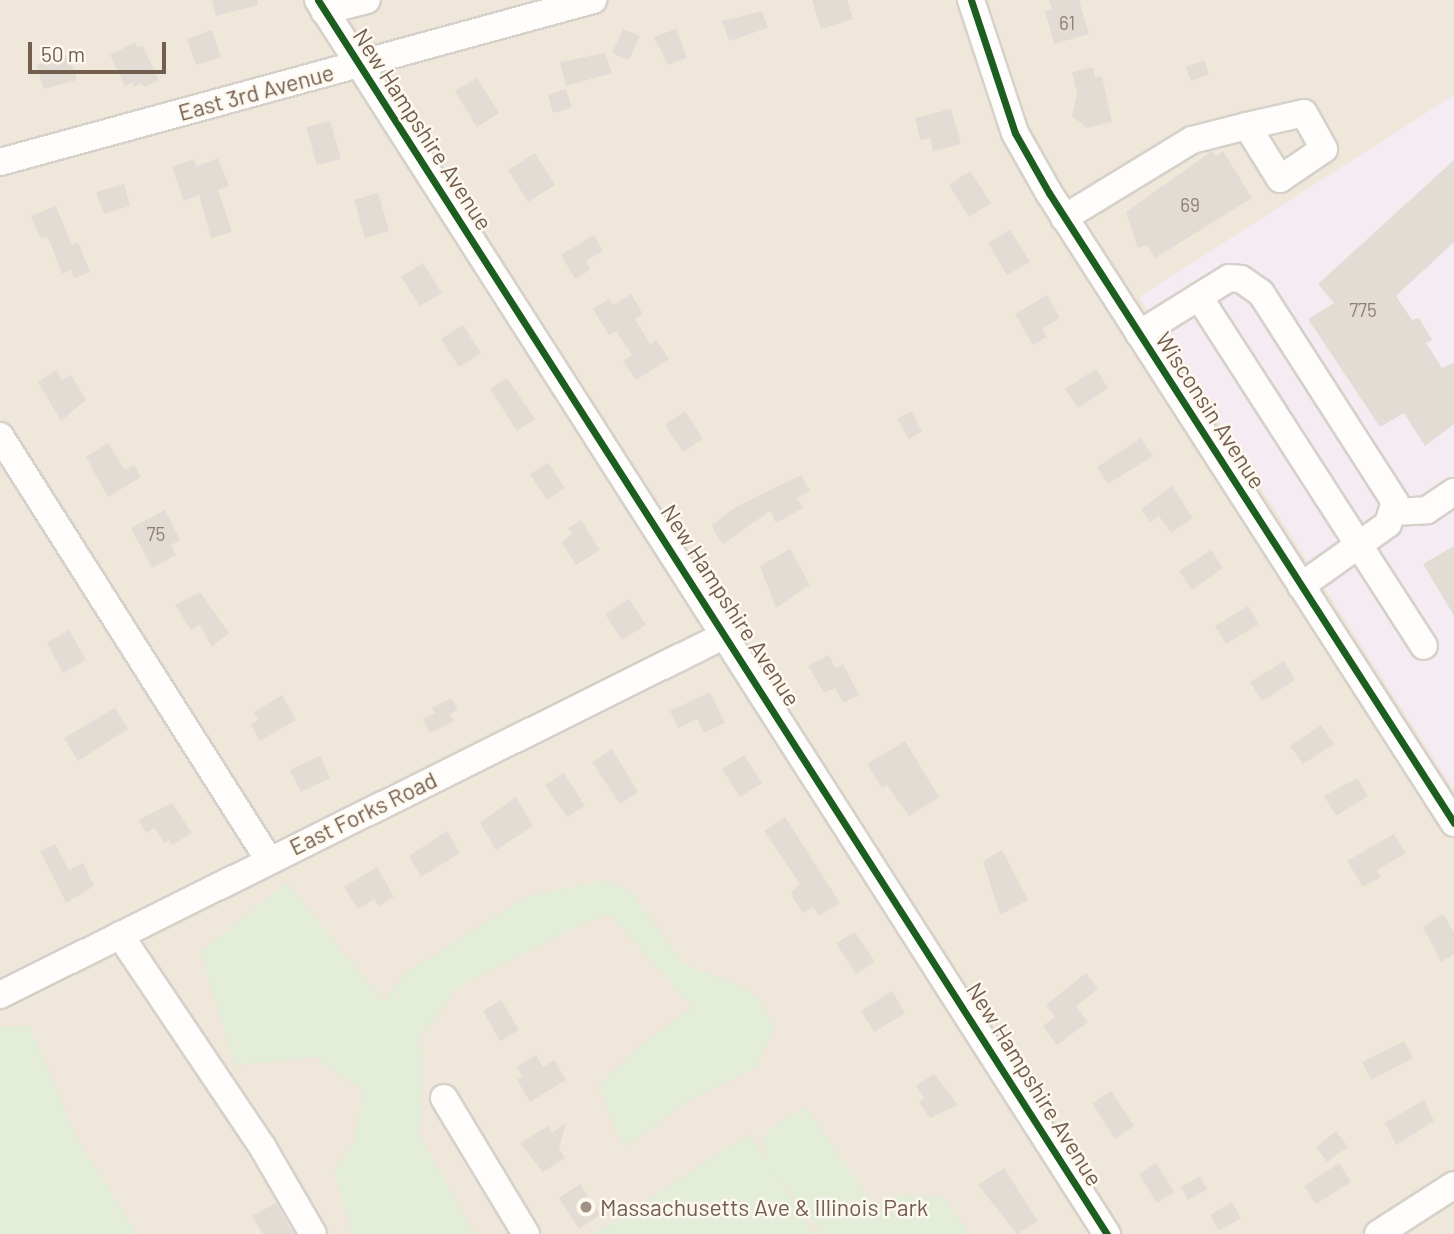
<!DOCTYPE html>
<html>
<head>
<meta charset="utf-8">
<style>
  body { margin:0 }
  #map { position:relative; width:1454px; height:1234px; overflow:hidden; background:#f7f4ec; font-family:Barlow,sans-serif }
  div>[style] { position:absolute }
  .residential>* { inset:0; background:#efe7da }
  .education>* { inset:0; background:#f4ecf2 }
  .green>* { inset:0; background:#e3edd8 }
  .building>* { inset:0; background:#e3dcd4 }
  .roads { filter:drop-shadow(2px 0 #d6d1ca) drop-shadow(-2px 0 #d6d1ca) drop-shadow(0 2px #d6d1ca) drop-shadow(0 -2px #d6d1ca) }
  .minor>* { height:26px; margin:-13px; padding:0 13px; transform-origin:13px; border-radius:13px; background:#fefdfc }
  .cycleway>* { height:7px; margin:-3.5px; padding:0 3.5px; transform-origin:3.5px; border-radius:3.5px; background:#1b5e20 }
  .dots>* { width:19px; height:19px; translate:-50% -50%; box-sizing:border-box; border:4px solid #fef9ef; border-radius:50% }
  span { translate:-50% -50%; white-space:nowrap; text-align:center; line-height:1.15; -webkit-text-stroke:5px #fef9ef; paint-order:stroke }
  .number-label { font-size:19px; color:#917f72 }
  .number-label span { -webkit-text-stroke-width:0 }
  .street-label { font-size:23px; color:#735d4e }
  .poi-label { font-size:23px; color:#735d4e }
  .left { translate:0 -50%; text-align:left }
  .scale { position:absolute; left:28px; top:42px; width:138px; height:32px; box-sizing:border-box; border:4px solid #735d4e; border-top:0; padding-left:9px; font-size:21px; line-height:24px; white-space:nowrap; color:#735d4e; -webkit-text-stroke:5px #fef9ef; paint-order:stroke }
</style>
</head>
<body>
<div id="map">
  <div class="residential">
    <i style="clip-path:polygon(0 0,1454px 0,1454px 1234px,0 1234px)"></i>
  </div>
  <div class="education">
    <i style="clip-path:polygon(1454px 95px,1454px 790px,1139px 297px)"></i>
  </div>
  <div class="green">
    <i style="clip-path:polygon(605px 880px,629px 891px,685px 964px,743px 987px,759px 998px,774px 1028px,756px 1068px,691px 1099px,623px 1148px,598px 1086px,644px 1042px,693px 1008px,610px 914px,578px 926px,460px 986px,416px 1042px,424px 1052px,420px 1136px,475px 1234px,352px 1234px,334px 1169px,354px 1143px,363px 1091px,315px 1057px,235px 1065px,200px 952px,287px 883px,384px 1002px,407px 972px,528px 896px)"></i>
    <i style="clip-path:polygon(29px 1026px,78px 1140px,137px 1234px,0 1234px,0 1027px)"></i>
    <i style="clip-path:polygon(806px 1108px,874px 1205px,901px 1195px,944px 1197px,969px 1234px,822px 1234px,774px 1172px,813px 1234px,594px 1234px,749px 1134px,766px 1161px,764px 1136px,781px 1121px)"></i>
  </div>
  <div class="building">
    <i style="clip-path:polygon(212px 0,257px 0,258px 5px,216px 16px)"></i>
    <i style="clip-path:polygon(812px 0,847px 0,853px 19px,821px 29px)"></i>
    <i style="clip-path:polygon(1049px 0,1079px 0,1089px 34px,1054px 44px,1045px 11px,1052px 9px)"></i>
    <i style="clip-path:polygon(762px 11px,768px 28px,729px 41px,722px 21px)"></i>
    <i style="clip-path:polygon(623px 29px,640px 36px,629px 60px,612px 53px)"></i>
    <i style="clip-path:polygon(676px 29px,687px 58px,668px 65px,654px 37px)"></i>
    <i style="clip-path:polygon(212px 30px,221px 57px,196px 65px,187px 39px)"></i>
    <i style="clip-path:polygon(135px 42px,137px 48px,142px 45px,159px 80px,144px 87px,142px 83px,134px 87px,132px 82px,125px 86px,110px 55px)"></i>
    <i style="clip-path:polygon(605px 53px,612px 73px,566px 86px,560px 62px)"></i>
    <i style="clip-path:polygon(69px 55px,77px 80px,44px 89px,36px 65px)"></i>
    <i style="clip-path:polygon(1204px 60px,1209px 74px,1191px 81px,1186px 67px)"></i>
    <i style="clip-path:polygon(1093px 67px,1095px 78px,1102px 76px,1112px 122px,1087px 128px,1072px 116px,1077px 93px,1072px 72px)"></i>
    <i style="clip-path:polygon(477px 78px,499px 113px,477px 127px,455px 91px)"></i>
    <i style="clip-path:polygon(566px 89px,572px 108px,553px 113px,548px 95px)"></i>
    <i style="clip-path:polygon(951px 109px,961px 144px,933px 151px,930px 138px,920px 140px,915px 118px)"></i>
    <i style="clip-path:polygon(330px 121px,341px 159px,317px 165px,306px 127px)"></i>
    <i style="clip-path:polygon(1212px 151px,1216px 156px,1223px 151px,1252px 198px,1155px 258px,1147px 245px,1138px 248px,1126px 212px)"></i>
    <i style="clip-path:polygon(535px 153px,555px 185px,528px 202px,508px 170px)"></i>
    <i style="clip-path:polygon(218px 158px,229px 186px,218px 190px,232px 232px,211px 238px,199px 195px,184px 201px,172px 167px,194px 159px,197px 166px)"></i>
    <i style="clip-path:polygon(1454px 160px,1454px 242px,1396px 296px,1412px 320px,1419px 318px,1432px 340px,1426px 343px,1442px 368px,1454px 363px,1454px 424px,1425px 446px,1404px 413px,1380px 427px,1308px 319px,1334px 303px,1318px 284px)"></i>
    <i style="clip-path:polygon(970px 171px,991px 203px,969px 217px,949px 185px)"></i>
    <i style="clip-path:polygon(124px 184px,130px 206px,104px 214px,96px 192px)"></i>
    <i style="clip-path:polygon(378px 193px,389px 231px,365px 238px,354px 200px)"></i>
    <i style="clip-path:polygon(56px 206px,72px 245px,78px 242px,90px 272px,74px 278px,71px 270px,62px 274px,48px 237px,40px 238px,31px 216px)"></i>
    <i style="clip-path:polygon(1010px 230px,1030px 262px,1007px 275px,988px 243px)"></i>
    <i style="clip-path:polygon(594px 235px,603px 251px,586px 261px,590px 270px,575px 279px,561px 255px)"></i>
    <i style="clip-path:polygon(423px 263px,442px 293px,420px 306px,401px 277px)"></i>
    <i style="clip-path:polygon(631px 294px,643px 314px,635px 319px,650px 344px,656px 340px,669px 359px,636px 380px,623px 361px,632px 355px,616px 331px,609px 335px,593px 309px,609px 299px,613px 305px)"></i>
    <i style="clip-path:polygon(1047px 295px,1060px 318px,1042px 329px,1047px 337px,1033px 345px,1015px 314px)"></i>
    <i style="clip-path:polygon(463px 325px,481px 353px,459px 367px,441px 339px)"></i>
    <i style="clip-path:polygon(1096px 369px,1108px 388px,1078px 408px,1065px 389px)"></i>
    <i style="clip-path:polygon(56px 370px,62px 380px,71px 375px,86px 400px,61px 421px,38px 382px)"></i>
    <i style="clip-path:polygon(507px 378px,535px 419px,517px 431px,490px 389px)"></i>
    <i style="clip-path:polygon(685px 411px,703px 439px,683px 452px,665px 425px)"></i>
    <i style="clip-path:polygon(911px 411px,922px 431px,909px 439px,897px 419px)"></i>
    <i style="clip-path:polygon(1141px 438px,1153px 456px,1108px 484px,1097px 467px)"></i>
    <i style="clip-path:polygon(108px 443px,125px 470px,134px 465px,141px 477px,108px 497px,86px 457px)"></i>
    <i style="clip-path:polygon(548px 463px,565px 488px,547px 500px,530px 474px)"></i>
    <i style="clip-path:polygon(801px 475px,810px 491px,797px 498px,803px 508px,776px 523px,770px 511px,723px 544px,714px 531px,712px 525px,734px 508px)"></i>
    <i style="clip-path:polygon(1172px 486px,1193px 518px,1171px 533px,1159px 516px,1150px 522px,1141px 509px)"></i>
    <i style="clip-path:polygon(165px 510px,180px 540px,171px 545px,176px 555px,152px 568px,131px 528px)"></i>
    <i style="clip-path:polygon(581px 520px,600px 550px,576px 565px,561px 542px,572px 534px,568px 528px)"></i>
    <i style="clip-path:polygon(1454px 546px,1454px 616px,1423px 564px)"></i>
    <i style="clip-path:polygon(790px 549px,810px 585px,776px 608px,760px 566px)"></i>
    <i style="clip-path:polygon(1211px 550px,1223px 568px,1192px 590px,1179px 571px)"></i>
    <i style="clip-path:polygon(200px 592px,229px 633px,212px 647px,200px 625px,191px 630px,175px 605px)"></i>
    <i style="clip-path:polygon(629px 599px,646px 625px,622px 640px,605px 614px)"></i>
    <i style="clip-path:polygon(1248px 606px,1259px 624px,1226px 644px,1215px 626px)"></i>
    <i style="clip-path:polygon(69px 630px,86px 660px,63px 673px,47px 643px)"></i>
    <i style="clip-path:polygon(829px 655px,835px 668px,843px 664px,859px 695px,843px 703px,835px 688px,824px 693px,808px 666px)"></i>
    <i style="clip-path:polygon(1284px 661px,1295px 680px,1262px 701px,1250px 682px)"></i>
    <i style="clip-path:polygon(710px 692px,725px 723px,704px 733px,697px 719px,678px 728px,670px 711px)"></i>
    <i style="clip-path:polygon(282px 695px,296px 720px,260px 741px,251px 725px,258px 720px,254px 712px)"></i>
    <i style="clip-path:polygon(451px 698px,458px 710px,450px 714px,454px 721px,430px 733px,423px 719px,435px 713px,432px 708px)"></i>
    <i style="clip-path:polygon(115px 708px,128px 729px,78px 761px,64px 738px)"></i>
    <i style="clip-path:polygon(1321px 725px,1334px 744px,1303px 764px,1290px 746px)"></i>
    <i style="clip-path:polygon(905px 741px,939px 797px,909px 816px,887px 785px,882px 788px,867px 764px)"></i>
    <i style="clip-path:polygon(612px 749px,638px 792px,620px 804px,592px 762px)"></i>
    <i style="clip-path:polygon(744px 755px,762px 783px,740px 797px,722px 769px)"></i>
    <i style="clip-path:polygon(320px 756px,330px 778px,301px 792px,290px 770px)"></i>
    <i style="clip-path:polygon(564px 773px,585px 806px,567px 817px,545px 785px)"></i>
    <i style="clip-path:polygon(1357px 778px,1368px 796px,1336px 816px,1324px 796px)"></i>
    <i style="clip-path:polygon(516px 797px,533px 826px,496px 850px,480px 823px)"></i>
    <i style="clip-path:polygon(172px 803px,192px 833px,172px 845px,169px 840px,164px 843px,155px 828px,146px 833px,138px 820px)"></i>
    <i style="clip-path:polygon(785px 817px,840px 903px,819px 916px,813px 907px,803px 913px,793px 898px,791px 892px,800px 884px,764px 831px)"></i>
    <i style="clip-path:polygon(447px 831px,460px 853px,421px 877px,409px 856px)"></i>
    <i style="clip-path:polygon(1394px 834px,1406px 853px,1377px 870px,1381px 877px,1363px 887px,1347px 861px)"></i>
    <i style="clip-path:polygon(55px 844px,69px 870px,83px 863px,94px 886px,66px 903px,40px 851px)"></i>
    <i style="clip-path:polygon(1002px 850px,1028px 900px,1000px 915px,983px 861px)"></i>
    <i style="clip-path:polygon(377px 867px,394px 897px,379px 906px,374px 899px,358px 909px,344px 887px)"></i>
    <i style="clip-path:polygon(1443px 914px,1454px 932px,1454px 954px,1441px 962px,1423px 927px)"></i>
    <i style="clip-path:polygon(855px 932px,875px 962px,856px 974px,836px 943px)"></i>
    <i style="clip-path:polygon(1086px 973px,1098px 989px,1076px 1006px,1088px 1022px,1057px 1045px,1043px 1026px,1055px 1017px,1046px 1005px)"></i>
    <i style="clip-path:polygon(892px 991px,905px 1013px,874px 1032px,861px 1011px)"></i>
    <i style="clip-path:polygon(501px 1000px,519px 1030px,500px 1041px,483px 1011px)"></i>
    <i style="clip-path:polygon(1404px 1041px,1413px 1058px,1371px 1080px,1362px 1062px)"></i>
    <i style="clip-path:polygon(536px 1055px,543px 1067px,554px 1060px,566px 1080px,530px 1102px,517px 1080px,522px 1076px,517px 1067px)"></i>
    <i style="clip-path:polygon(934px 1074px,958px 1105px,930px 1118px,919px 1102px,924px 1098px,916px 1086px)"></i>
    <i style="clip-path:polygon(1111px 1091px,1134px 1126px,1115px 1139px,1092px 1103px)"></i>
    <i style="clip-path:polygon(1424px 1100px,1434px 1121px,1396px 1145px,1385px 1123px)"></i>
    <i style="clip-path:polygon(566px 1123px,559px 1148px,565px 1158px,543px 1172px,520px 1143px,548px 1126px,552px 1133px)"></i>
    <i style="clip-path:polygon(1336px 1131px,1348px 1147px,1327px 1162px,1316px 1147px)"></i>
    <i style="clip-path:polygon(1156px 1163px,1174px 1192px,1157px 1203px,1139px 1174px)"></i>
    <i style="clip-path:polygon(1339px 1163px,1351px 1182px,1316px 1204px,1304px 1186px)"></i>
    <i style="clip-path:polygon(1004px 1168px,1038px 1221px,1017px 1234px,978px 1185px)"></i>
    <i style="clip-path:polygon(1200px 1176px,1207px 1189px,1188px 1200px,1181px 1187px)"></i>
    <i style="clip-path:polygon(580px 1184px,600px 1215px,579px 1229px,559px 1198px)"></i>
    <i style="clip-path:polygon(1232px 1202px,1241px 1218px,1219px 1231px,1210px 1215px)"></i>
    <i style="clip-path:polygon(276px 1203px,294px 1234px,263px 1234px,252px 1216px)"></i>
  </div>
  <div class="roads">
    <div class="minor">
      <i style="left:318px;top:0;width:1465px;rotate:57.41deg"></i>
      <i style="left:971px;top:0;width:140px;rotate:71.7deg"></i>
      <i style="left:1015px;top:133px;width:69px;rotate:60.5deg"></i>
      <i style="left:1049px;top:193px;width:749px;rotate:57.26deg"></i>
      <i style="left:324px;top:11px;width:44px;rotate:-14.3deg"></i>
      <i style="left:0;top:162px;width:615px;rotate:-15.28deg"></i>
      <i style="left:1064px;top:218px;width:150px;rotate:-31.4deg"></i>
      <i style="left:1192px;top:140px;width:57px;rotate:-14.3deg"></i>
      <i style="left:1247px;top:126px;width:58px;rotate:-12.8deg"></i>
      <i style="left:1304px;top:113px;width:41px;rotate:60.9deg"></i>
      <i style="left:1324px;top:149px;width:53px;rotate:145.7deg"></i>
      <i style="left:1280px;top:179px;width:62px;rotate:-121.9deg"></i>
      <i style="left:1199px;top:297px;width:415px;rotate:57.2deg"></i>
      <i style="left:1139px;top:334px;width:106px;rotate:-31.9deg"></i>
      <i style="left:1229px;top:278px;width:12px;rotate:5deg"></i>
      <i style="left:1241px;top:279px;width:24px;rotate:35deg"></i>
      <i style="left:1261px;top:293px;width:248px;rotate:57.3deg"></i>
      <i style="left:1395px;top:502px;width:23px;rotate:108deg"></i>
      <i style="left:1388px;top:524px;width:107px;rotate:144.5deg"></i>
      <i style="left:0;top:436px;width:502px;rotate:57.61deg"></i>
      <i style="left:1394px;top:512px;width:33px;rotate:-3deg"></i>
      <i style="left:1427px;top:510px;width:32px;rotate:-34deg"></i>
      <i style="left:120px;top:935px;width:257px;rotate:56.1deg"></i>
      <i style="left:263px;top:1148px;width:99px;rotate:59.8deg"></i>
      <i style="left:0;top:995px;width:812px;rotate:-26.41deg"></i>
      <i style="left:444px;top:1098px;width:159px;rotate:58.9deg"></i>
      <i style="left:1378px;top:1234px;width:90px;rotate:-32.8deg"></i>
    </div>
  </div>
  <div class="cycleway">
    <i style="left:318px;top:0;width:1465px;rotate:57.41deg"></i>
    <i style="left:971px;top:0;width:140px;rotate:71.7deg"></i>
    <i style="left:1015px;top:133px;width:69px;rotate:60.5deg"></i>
    <i style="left:1049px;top:193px;width:749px;rotate:57.26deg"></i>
  </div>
  <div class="dots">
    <i style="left:586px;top:1207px;background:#a19285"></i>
  </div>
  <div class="number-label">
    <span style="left:1067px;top:23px">61</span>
    <span style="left:1190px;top:205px">69</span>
    <span style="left:1363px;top:310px">775</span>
    <span style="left:156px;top:534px">75</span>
  </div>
  <div class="street-label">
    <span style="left:256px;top:92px;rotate:-15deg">East 3rd Avenue</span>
    <span style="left:423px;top:129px;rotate:57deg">New Hampshire Avenue</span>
    <span style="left:1211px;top:410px;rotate:57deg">Wisconsin Avenue</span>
    <span style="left:731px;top:605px;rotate:57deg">New Hampshire Avenue</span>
    <span style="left:363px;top:813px;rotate:-26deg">East Forks Road</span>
    <span style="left:1035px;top:1084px;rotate:58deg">New Hampshire Avenue</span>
  </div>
  <div class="poi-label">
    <span class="left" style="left:600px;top:1207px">Massachusetts Ave &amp; Illinois Park</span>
  </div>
  <div class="scale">50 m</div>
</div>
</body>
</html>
